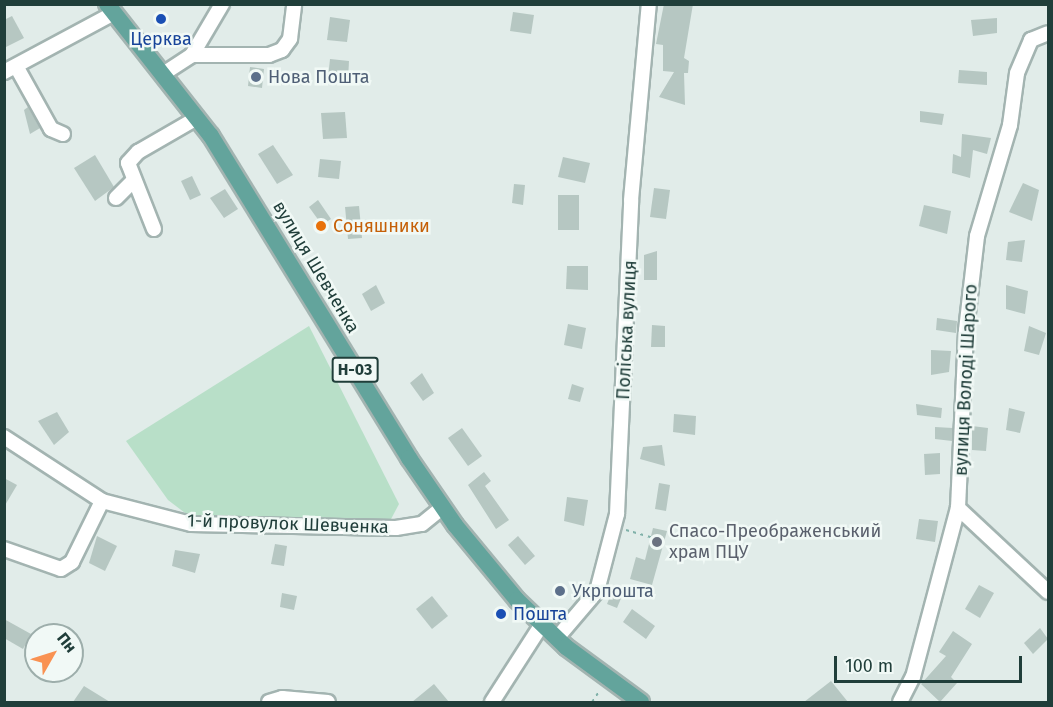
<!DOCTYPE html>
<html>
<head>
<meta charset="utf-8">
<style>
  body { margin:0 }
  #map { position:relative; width:1053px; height:707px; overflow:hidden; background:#e1ece9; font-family:"Fira Sans",sans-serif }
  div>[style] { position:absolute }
  .green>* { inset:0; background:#b8dfc8 }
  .building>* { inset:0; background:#b6c7c2 }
  .path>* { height:2px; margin-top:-1px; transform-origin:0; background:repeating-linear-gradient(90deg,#80b1a9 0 3px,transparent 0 7.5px) }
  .roads { filter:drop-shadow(2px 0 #a3b4b1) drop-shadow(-2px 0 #a3b4b1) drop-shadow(0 2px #a3b4b1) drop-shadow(0 -2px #a3b4b1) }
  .minor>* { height:14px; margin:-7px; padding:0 7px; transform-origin:7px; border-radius:7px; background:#fff }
  .major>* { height:16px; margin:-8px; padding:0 8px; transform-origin:8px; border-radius:8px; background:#63a49c }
  .dots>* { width:16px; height:16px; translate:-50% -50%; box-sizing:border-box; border:3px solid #f1f9f6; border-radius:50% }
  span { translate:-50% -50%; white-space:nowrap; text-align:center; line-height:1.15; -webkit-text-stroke:5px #f1f9f6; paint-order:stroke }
  .shield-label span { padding:2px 4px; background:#f1f9f6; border:2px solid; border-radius:4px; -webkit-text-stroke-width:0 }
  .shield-label { font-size:16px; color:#203e3a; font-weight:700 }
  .transit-label { font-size:18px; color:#164399 }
  .left { translate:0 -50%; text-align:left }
  .service-label { font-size:18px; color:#4e5e75 }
  .food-label { font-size:18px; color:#c56008 }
  .street-label { font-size:18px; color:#203e3a }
  .worship-label { font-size:18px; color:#5b616d }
  .frame { position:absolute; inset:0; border:6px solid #203e3a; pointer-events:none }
  .north { position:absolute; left:24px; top:623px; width:60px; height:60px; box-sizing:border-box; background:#f1f9f6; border:2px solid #9daeab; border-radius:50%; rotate:51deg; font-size:16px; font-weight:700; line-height:24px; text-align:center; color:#203e3a }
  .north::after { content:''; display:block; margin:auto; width:21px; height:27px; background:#f99252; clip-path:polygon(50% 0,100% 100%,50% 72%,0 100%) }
  .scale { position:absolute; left:834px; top:656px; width:188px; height:27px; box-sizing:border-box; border:3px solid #203e3a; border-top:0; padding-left:8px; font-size:18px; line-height:21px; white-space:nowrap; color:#203e3a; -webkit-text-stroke:4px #f1f9f6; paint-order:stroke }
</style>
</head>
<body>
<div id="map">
  <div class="green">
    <i style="clip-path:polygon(309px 326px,399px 504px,390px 521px,193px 519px,168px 500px,126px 441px)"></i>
  </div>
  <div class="building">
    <i style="clip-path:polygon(664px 4px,693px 4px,684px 58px,689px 61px,688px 73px,684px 73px,685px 105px,659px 97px,674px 72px,663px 71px,663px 45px,656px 44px)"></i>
    <i style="clip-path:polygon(513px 12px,534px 15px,531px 34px,510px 31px)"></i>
    <i style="clip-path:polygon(12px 16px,24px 38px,4px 48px,4px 20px)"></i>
    <i style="clip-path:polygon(330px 17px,350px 20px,347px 42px,327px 40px)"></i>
    <i style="clip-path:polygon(997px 18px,997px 33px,973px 36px,971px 20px)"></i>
    <i style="clip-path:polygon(330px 59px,349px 61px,348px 80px,328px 78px)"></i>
    <i style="clip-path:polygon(250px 67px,264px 69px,262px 88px,248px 86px)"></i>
    <i style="clip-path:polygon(959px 70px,987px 72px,987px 85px,958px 83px)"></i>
    <i style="clip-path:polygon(28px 107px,40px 128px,30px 134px,24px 110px)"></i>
    <i style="clip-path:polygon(920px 111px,944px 114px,942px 125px,920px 122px)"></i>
    <i style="clip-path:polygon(345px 112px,347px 138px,323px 139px,321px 113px)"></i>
    <i style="clip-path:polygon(962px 134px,991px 138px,987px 154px,973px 150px,970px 178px,952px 173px,953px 154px,961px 157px)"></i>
    <i style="clip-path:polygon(273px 145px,293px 175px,277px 184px,258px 154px)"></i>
    <i style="clip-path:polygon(95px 155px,114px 187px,95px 201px,74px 168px)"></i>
    <i style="clip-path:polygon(563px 157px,590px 163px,585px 183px,558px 177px)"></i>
    <i style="clip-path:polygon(320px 159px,341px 161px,339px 179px,318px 177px)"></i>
    <i style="clip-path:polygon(192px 176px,201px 195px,190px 200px,181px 181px)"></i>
    <i style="clip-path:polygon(1023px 183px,1039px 190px,1032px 221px,1009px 212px)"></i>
    <i style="clip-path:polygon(514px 184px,525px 185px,523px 205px,512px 203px)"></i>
    <i style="clip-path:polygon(654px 188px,670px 190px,666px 219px,650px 217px)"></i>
    <i style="clip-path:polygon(225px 189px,238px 209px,224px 218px,210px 198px)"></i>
    <i style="clip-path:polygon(558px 195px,579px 195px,579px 230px,558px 230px)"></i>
    <i style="clip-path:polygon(318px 200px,331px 219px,322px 225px,309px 207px)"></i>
    <i style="clip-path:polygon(924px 205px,951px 211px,947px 234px,919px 226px)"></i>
    <i style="clip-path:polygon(359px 206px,362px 238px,348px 239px,345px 207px)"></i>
    <i style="clip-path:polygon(1025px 240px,1022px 262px,1006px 260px,1008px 242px)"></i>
    <i style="clip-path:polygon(657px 251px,657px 280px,644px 280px,644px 255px)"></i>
    <i style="clip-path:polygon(567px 266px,588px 266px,588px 290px,566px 289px)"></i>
    <i style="clip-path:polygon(376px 285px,385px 303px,371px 311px,362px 294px)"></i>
    <i style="clip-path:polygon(1006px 285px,1028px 291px,1025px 314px,1006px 309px)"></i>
    <i style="clip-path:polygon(937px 318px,957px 321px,956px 333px,936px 330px)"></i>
    <i style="clip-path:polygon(568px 324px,586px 328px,582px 349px,564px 345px)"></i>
    <i style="clip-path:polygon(652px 325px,665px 326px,665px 347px,651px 347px)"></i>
    <i style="clip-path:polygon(1029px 326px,1046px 333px,1039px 355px,1024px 351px)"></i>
    <i style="clip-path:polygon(931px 350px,951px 351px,949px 372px,931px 375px)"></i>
    <i style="clip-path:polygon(422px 373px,434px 393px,423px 401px,410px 383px)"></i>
    <i style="clip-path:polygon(572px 384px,584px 388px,580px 402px,568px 399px)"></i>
    <i style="clip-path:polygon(916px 404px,942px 408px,941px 418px,917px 415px)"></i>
    <i style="clip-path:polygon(1009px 408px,1025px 412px,1020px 433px,1006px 430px)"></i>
    <i style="clip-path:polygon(57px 412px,69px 432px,54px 445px,38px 421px)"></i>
    <i style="clip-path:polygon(674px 414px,696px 416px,695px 435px,673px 432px)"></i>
    <i style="clip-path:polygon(972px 426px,988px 428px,986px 451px,972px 450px)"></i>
    <i style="clip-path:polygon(935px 427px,953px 428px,952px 441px,935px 439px)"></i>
    <i style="clip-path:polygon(462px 428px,482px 456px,468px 466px,448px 438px)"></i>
    <i style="clip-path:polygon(662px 445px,665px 466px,640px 459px,643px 447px)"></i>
    <i style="clip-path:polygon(940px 453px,940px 474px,925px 475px,924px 454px)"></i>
    <i style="clip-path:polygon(484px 472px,491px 481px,485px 486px,509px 520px,496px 529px,468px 485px)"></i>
    <i style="clip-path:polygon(4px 478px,17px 485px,4px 507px)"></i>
    <i style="clip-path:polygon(659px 483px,670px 485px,666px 511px,655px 509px)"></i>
    <i style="clip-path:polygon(567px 497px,588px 500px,584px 526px,564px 521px)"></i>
    <i style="clip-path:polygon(919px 519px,938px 521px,935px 542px,916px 539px)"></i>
    <i style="clip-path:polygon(653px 528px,667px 531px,652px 585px,630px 579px,636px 557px,645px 560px)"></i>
    <i style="clip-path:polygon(97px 536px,117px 546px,105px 571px,89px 563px)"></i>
    <i style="clip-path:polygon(518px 536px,535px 556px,525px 565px,508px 545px)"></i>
    <i style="clip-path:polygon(275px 544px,287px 546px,284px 566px,271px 564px)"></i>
    <i style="clip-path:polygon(175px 550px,200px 554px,195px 573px,172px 566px)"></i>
    <i style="clip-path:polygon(979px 585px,994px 593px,980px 618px,965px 609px)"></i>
    <i style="clip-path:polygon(614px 587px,624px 591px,617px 608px,607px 604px)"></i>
    <i style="clip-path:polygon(282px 593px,297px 596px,294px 610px,280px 607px)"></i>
    <i style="clip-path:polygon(432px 596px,448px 616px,432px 629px,416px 609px)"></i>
    <i style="clip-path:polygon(632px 609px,655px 626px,646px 639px,623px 622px)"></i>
    <i style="clip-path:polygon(4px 619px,31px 634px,23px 649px,4px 638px)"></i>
    <i style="clip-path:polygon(1040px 628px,1048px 639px,1033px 654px,1024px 643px)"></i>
    <i style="clip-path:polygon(953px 631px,972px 644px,951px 677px,957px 683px,940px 702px,921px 684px,946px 656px,939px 652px)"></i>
    <i style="clip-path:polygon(831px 681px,848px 702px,804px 702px)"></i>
    <i style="clip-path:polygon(434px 684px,449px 702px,412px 702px)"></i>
    <i style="clip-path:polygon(84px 686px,110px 702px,73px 702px)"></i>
  </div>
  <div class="path">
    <i style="left:626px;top:530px;width:26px;rotate:16deg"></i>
    <i style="left:592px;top:702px;width:14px;rotate:-56deg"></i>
  </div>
  <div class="roads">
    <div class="minor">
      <i style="left:192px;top:55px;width:59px;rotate:-59.5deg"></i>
      <i style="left:16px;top:66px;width:72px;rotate:60.9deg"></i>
      <i style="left:51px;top:129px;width:13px;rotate:23deg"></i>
      <i style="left:4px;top:72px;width:125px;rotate:-28.2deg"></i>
      <i style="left:163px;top:74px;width:35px;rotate:-33deg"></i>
      <i style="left:192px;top:55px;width:77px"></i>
      <i style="left:269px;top:55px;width:14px;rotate:-21deg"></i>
      <i style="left:282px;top:50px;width:14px;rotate:-54deg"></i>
      <i style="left:290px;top:39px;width:35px;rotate:-83deg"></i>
      <i style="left:116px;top:198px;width:24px;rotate:-45deg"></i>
      <i style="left:154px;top:229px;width:71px;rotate:-111.5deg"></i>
      <i style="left:128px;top:163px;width:15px;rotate:-48deg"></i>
      <i style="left:138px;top:152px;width:68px;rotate:-30deg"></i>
      <i style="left:4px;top:437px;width:117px;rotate:33.1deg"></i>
      <i style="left:102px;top:501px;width:92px;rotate:14.5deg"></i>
      <i style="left:191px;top:524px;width:205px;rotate:1.1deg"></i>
      <i style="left:396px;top:528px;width:26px;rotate:-9deg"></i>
      <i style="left:422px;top:524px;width:27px;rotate:-39deg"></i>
      <i style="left:958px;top:508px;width:123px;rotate:43deg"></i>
      <i style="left:4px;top:549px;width:60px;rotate:19.3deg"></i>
      <i style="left:61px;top:569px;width:13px;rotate:-32deg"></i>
      <i style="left:72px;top:562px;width:68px;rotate:-63.8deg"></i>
      <i style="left:557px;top:638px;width:62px;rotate:-49.6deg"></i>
      <i style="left:597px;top:591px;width:80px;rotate:-75.4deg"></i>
      <i style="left:617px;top:514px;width:314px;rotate:-87.4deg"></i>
      <i style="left:631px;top:200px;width:197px;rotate:-84.8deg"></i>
      <i style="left:269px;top:702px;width:14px;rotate:-17deg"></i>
      <i style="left:282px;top:698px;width:46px;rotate:5deg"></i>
      <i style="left:492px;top:702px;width:93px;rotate:-57.3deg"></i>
      <i style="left:900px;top:702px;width:28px;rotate:-63deg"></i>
      <i style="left:913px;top:677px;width:175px;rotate:-75.1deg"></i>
      <i style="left:958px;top:508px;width:178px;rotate:-87.4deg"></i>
      <i style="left:966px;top:330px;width:95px;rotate:-83.3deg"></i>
      <i style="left:977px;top:236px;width:116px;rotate:-73.4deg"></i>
      <i style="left:1010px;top:125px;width:52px;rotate:-82.3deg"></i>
      <i style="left:1017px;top:73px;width:36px;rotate:-67deg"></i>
      <i style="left:1031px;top:40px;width:18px;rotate:-22deg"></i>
    </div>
    <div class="major">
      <i style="left:107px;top:4px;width:168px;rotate:51.8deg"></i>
      <i style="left:211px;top:136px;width:378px;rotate:58.4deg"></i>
      <i style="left:409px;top:458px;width:81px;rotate:55.5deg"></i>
      <i style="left:455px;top:525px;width:97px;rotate:50.4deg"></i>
      <i style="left:517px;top:600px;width:68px;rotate:43.8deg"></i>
      <i style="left:566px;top:647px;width:93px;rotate:36.3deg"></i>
    </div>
  </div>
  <div class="dots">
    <i style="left:161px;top:19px;background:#1a4fb4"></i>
    <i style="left:256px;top:77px;background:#5c6f8a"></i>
    <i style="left:321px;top:226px;background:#e8710a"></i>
    <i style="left:657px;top:542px;background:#6b7280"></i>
    <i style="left:560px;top:591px;background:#5c6f8a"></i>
    <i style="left:501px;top:614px;background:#1a4fb4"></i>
  </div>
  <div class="shield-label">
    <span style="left:355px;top:370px">Н-03</span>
  </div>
  <div class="transit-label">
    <span style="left:161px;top:39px">Церква</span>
    <span class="left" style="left:513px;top:614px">Пошта</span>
  </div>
  <div class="service-label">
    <span class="left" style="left:268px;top:77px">Нова Пошта</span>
    <span class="left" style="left:572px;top:591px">Укрпошта</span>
  </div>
  <div class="food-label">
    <span class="left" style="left:333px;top:226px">Соняшники</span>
  </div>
  <div class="street-label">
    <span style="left:316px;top:267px;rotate:59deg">вулиця Шевченка</span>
    <span style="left:627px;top:330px;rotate:-87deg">Поліська вулиця</span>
    <span style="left:966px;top:380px;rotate:-87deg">вулиця Володі Шарого</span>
    <span style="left:288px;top:524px;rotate:2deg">1-й провулок Шевченка</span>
  </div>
  <div class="worship-label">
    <span class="left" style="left:669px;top:542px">Спасо-Преображенський<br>храм ПЦУ</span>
  </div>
  <div class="frame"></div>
  <div class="north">Пн</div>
  <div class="scale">100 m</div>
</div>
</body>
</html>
